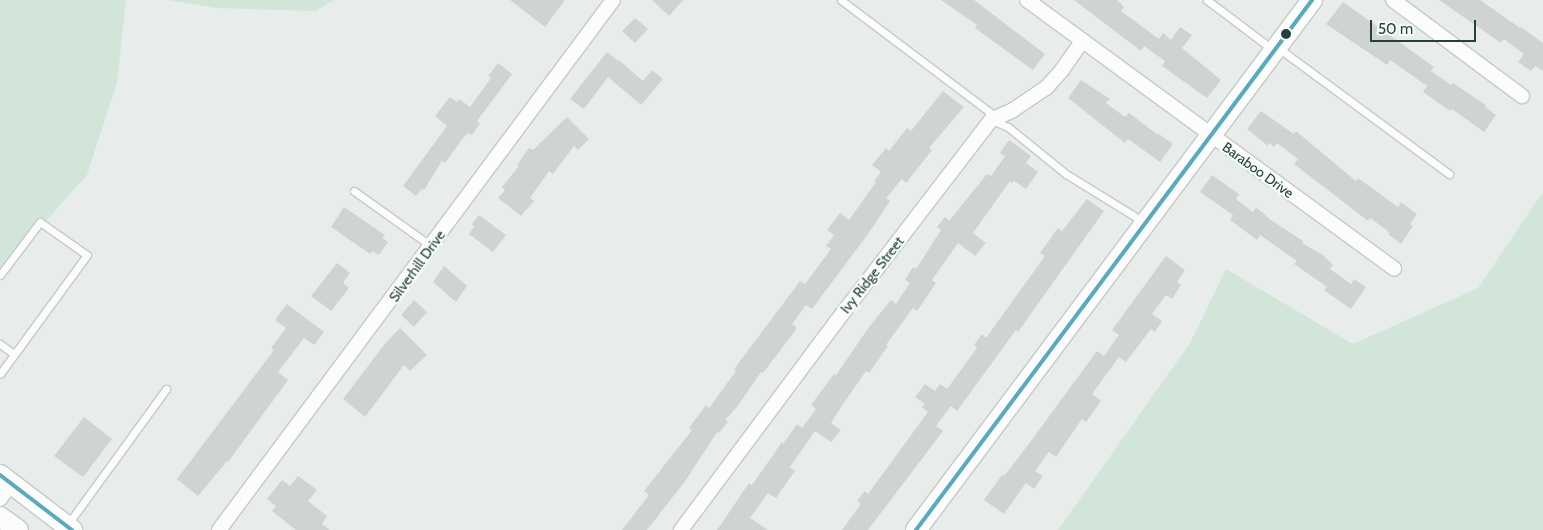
<!DOCTYPE html>
<html>
<head>
<meta charset="utf-8">
<style>
  body { margin:0 }
  #map { position:relative; width:1543px; height:530px; overflow:hidden; background:#e8edeb; font-family:Cabin,sans-serif }
  div>[style] { position:absolute }
  .green>* { inset:0; background:#d1e6d8 }
  .building>* { inset:0; background:#cfd4d2 }
  .roads { filter:drop-shadow(1px 0 #c5cac8) drop-shadow(-1px 0 #c5cac8) drop-shadow(0 1px #c5cac8) drop-shadow(0 -1px #c5cac8) }
  .lane>* { height:7px; margin:-3.5px; padding:0 3.5px; transform-origin:3.5px; border-radius:3.5px; background:#fcfcfc }
  .street>* { height:14px; margin:-7px; padding:0 7px; transform-origin:7px; border-radius:7px; background:#fcfcfc }
  .secondary>* { height:20px; margin:-10px; padding:0 10px; transform-origin:10px; border-radius:10px; background:#fcfcfc }
  .bus-1>* { height:4px; margin:-2px; padding:0 2px; transform-origin:2px; border-radius:2px; background:#59aabc }
  .dots>* { width:14px; height:14px; translate:-50% -50%; box-sizing:border-box; border:2px solid #f7fbf9; border-radius:50% }
  span { translate:-50% -50%; white-space:nowrap; text-align:center; line-height:1.15; -webkit-text-stroke:4.5px #f7fbf9; paint-order:stroke }
  .street-label { font-size:14px; color:#24423a }
  .scale { position:absolute; left:1370px; top:20px; width:106px; height:22px; box-sizing:border-box; border:2px solid #24423a; border-top:0; padding-left:6px; font-size:15px; line-height:18px; white-space:nowrap; color:#24423a; -webkit-text-stroke:4px #f7fbf9; paint-order:stroke }
</style>
</head>
<body>
<div id="map">
  <div class="green">
    <i style="clip-path:polygon(0 0,126px 0,117px 83px,87px 175px,0 272px)"></i>
    <i style="clip-path:polygon(168px 0,334px 0,316px 11px,215px 8px)"></i>
    <i style="clip-path:polygon(1543px 192px,1543px 530px,1058px 530px,1190px 343px,1226px 269px,1353px 344px,1478px 288px)"></i>
  </div>
  <div class="building">
    <i style="clip-path:polygon(510px 0,565px 0,545px 27px)"></i>
    <i style="clip-path:polygon(652px 0,683px 0,669px 16px)"></i>
    <i style="clip-path:polygon(941px 0,974px 0,1045px 54px,1033px 70px,975px 28px,977px 25px)"></i>
    <i style="clip-path:polygon(1074px 0,1117px 0,1124px 7px,1121px 11px,1159px 39px,1163px 33px,1171px 40px,1180px 27px,1192px 35px,1182px 48px,1221px 80px,1207px 98px,1162px 66px,1165px 61px,1144px 46px,1141px 51px)"></i>
    <i style="clip-path:polygon(1439px 0,1480px 0,1520px 28px,1521px 27px,1543px 43px,1543px 71px,1535px 66px,1531px 71px,1518px 62px,1524px 54px,1504px 39px,1501px 43px)"></i>
    <i style="clip-path:polygon(1343px 2px,1434px 67px,1431px 71px,1451px 85px,1453px 83px,1486px 105px,1485px 107px,1496px 115px,1484px 132px,1452px 109px,1450px 111px,1423px 92px,1427px 86px,1390px 60px,1387px 65px,1326px 24px)"></i>
    <i style="clip-path:polygon(635px 18px,648px 29px,635px 43px,622px 31px)"></i>
    <i style="clip-path:polygon(607px 52px,618px 61px,619px 60px,643px 81px,652px 70px,663px 79px,641px 105px,608px 77px,584px 109px,570px 99px)"></i>
    <i style="clip-path:polygon(498px 63px,512px 74px,477px 121px,480px 124px,472px 135px,468px 133px,463px 138px,445px 163px,442px 161px,424px 190px,422px 189px,416px 196px,403px 186px,447px 126px,435px 116px,450px 97px,457px 102px,459px 99px,470px 107px,491px 78px,488px 76px)"></i>
    <i style="clip-path:polygon(1081px 80px,1110px 99px,1106px 103px,1125px 117px,1129px 113px,1158px 135px,1159px 134px,1173px 144px,1160px 162px,1128px 139px,1125px 143px,1068px 98px)"></i>
    <i style="clip-path:polygon(943px 91px,964px 107px,929px 148px,932px 150px,906px 183px,902px 179px,886px 198px,890px 201px,868px 234px,812px 309px,806px 305px,792px 324px,797px 328px,763px 373px,761px 372px,737px 407px,725px 420px,728px 422px,719px 433px,717px 432px,686px 480px,647px 530px,622px 530px,649px 495px,644px 491px,692px 430px,689px 428px,706px 405px,709px 408px,736px 371px,734px 369px,800px 281px,805px 284px,831px 249px,826px 246px,834px 235px,827px 230px,840px 213px,849px 220px,876px 182px,874px 181px,881px 172px,872px 165px,886px 148px,889px 151px,907px 128px,911px 131px)"></i>
    <i style="clip-path:polygon(1261px 111px,1294px 134px,1296px 131px,1356px 181px,1358px 178px,1398px 207px,1401px 202px,1417px 214px,1410px 224px,1413px 226px,1401px 244px,1388px 234px,1389px 232px,1370px 218px,1368px 221px,1294px 164px,1298px 159px,1277px 143px,1274px 147px,1269px 143px,1268px 146px,1247px 129px)"></i>
    <i style="clip-path:polygon(567px 117px,589px 139px,578px 150px,574px 146px,553px 174px,549px 171px,530px 198px,534px 201px,521px 216px,498px 198px,505px 190px,502px 187px,519px 166px,517px 165px,529px 148px,533px 150px)"></i>
    <i style="clip-path:polygon(1009px 140px,1031px 156px,1026px 163px,1038px 172px,1026px 189px,1014px 181px,1012px 183px,1010px 181px,973px 233px,986px 243px,975px 256px,958px 243px,932px 280px,936px 283px,917px 311px,913px 308px,886px 345px,888px 346px,869px 373px,866px 371px,841px 407px,831px 423px,841px 430px,831px 442px,815px 431px,790px 467px,795px 471px,776px 498px,768px 493px,750px 518px,768px 530px,717px 530px,749px 483px,752px 485px,782px 442px,783px 444px,797px 424px,802px 428px,816px 409px,811px 405px,834px 374px,836px 375px,869px 327px,891px 300px,896px 304px,910px 283px,905px 280px,913px 267px,916px 269px,941px 230px,937px 227px,945px 217px,949px 221px,987px 174px,991px 176px,1005px 156px,1000px 153px)"></i>
    <i style="clip-path:polygon(1212px 175px,1239px 194px,1236px 199px,1253px 212px,1256px 207px,1271px 220px,1303px 241px,1302px 243px,1323px 255px,1333px 265px,1330px 269px,1351px 284px,1354px 279px,1366px 287px,1351px 309px,1324px 290px,1327px 287px,1294px 264px,1297px 261px,1260px 235px,1257px 240px,1230px 220px,1233px 215px,1200px 192px)"></i>
    <i style="clip-path:polygon(1087px 199px,1104px 211px,1018px 332px,1016px 330px,957px 411px,951px 406px,936px 426px,943px 431px,868px 530px,842px 530px,861px 504px,857px 501px,865px 491px,868px 494px,928px 412px,922px 407px,925px 404px,915px 397px,925px 384px,935px 391px,940px 384px,947px 389px,977px 348px,974px 345px,982px 334px,986px 338px,1045px 256px,1040px 253px,1058px 228px,1062px 231px)"></i>
    <i style="clip-path:polygon(344px 207px,385px 235px,382px 238px,388px 242px,379px 255px,372px 251px,370px 254px,331px 227px)"></i>
    <i style="clip-path:polygon(479px 215px,506px 235px,493px 252px,469px 234px,474px 227px,472px 224px)"></i>
    <i style="clip-path:polygon(1166px 256px,1185px 270px,1177px 282px,1181px 285px,1172px 299px,1166px 295px,1152px 314px,1162px 321px,1155px 332px,1151px 329px,1126px 362px,1119px 357px,1092px 394px,1101px 401px,1086px 422px,1082px 419px,1056px 457px,1049px 452px,1035px 471px,1043px 476px,1034px 489px,1026px 483px,1004px 514px,984px 500px,1002px 475px,1004px 476px,1028px 445px,1097px 351px,1104px 356px,1119px 335px,1112px 330px)"></i>
    <i style="clip-path:polygon(337px 263px,350px 273px,343px 283px,349px 288px,331px 311px,311px 296px)"></i>
    <i style="clip-path:polygon(444px 266px,467px 286px,456px 302px,433px 282px)"></i>
    <i style="clip-path:polygon(414px 300px,427px 312px,414px 327px,401px 315px)"></i>
    <i style="clip-path:polygon(287px 304px,324px 332px,314px 345px,304px 338px,278px 372px,288px 380px,228px 462px,227px 461px,198px 496px,177px 479px,274px 350px,271px 348px,286px 328px,275px 320px)"></i>
    <i style="clip-path:polygon(400px 328px,427px 355px,410px 371px,404px 365px,365px 417px,343px 399px,384px 345px)"></i>
    <i style="clip-path:polygon(84px 417px,112px 439px,83px 477px,54px 456px)"></i>
    <i style="clip-path:polygon(298px 476px,317px 490px,308px 501px,327px 516px,322px 524px,330px 530px,296px 530px,272px 511px,276px 506px,267px 499px,282px 480px,290px 486px)"></i>
  </div>
  <div class="roads">
    <div class="lane">
      <i style="left:841px;top:0;width:194px;rotate:37deg"></i>
      <i style="left:1207px;top:0;width:81px;rotate:37deg"></i>
      <i style="left:1277px;top:47px;width:214px;rotate:36.4deg"></i>
      <i style="left:992px;top:120px;width:17px;rotate:24deg"></i>
      <i style="left:1008px;top:127px;width:75px;rotate:39deg"></i>
      <i style="left:1066px;top:174px;width:92px;rotate:31.6deg"></i>
      <i style="left:354px;top:191px;width:95px;rotate:35.5deg"></i>
      <i style="left:0;top:275px;width:66px;rotate:-53deg"></i>
      <i style="left:40px;top:222px;width:57px;rotate:35.1deg"></i>
      <i style="left:87px;top:255px;width:147px;rotate:126.2deg"></i>
      <i style="left:0;top:344px;width:17px;rotate:36deg"></i>
      <i style="left:68px;top:524px;width:167px;rotate:-54deg"></i>
    </div>
    <div class="street">
      <i style="left:1027px;top:0;width:455px;rotate:36.2deg"></i>
      <i style="left:1393px;top:0;width:161px;rotate:36.7deg"></i>
      <i style="left:0;top:499px;width:19px;rotate:-54deg"></i>
      <i style="left:219px;top:530px;width:660px;rotate:-53.37deg"></i>
      <i style="left:681px;top:530px;width:259px;rotate:-53.3deg"></i>
      <i style="left:836px;top:322px;width:255px;rotate:-52.5deg"></i>
      <i style="left:991px;top:120px;width:24px;rotate:-24deg"></i>
      <i style="left:1013px;top:110px;width:40px;rotate:-34deg"></i>
      <i style="left:1046px;top:88px;width:24px;rotate:-48deg"></i>
      <i style="left:1062px;top:70px;width:35px;rotate:-55deg"></i>
    </div>
    <div class="secondary">
      <i style="left:0;top:475px;width:91px;rotate:37.4deg"></i>
      <i style="left:0;top:517px;width:22px;rotate:36deg"></i>
      <i style="left:916px;top:530px;width:662px;rotate:-53.23deg"></i>
    </div>
  </div>
  <div class="bus-1">
    <i style="left:0;top:475px;width:91px;rotate:37.4deg"></i>
    <i style="left:916px;top:530px;width:662px;rotate:-53.23deg"></i>
  </div>
  <div class="dots">
    <i style="left:1286px;top:34px;background:#24423a"></i>
  </div>
  <div class="street-label">
    <span style="left:1258px;top:170px;rotate:36deg">Baraboo Drive</span>
    <span style="left:417px;top:266px;rotate:-54deg">Silverhill Drive</span>
    <span style="left:872px;top:275px;rotate:-52deg">Ivy Ridge Street</span>
  </div>
  <div class="scale">50 m</div>
</div>
</body>
</html>
